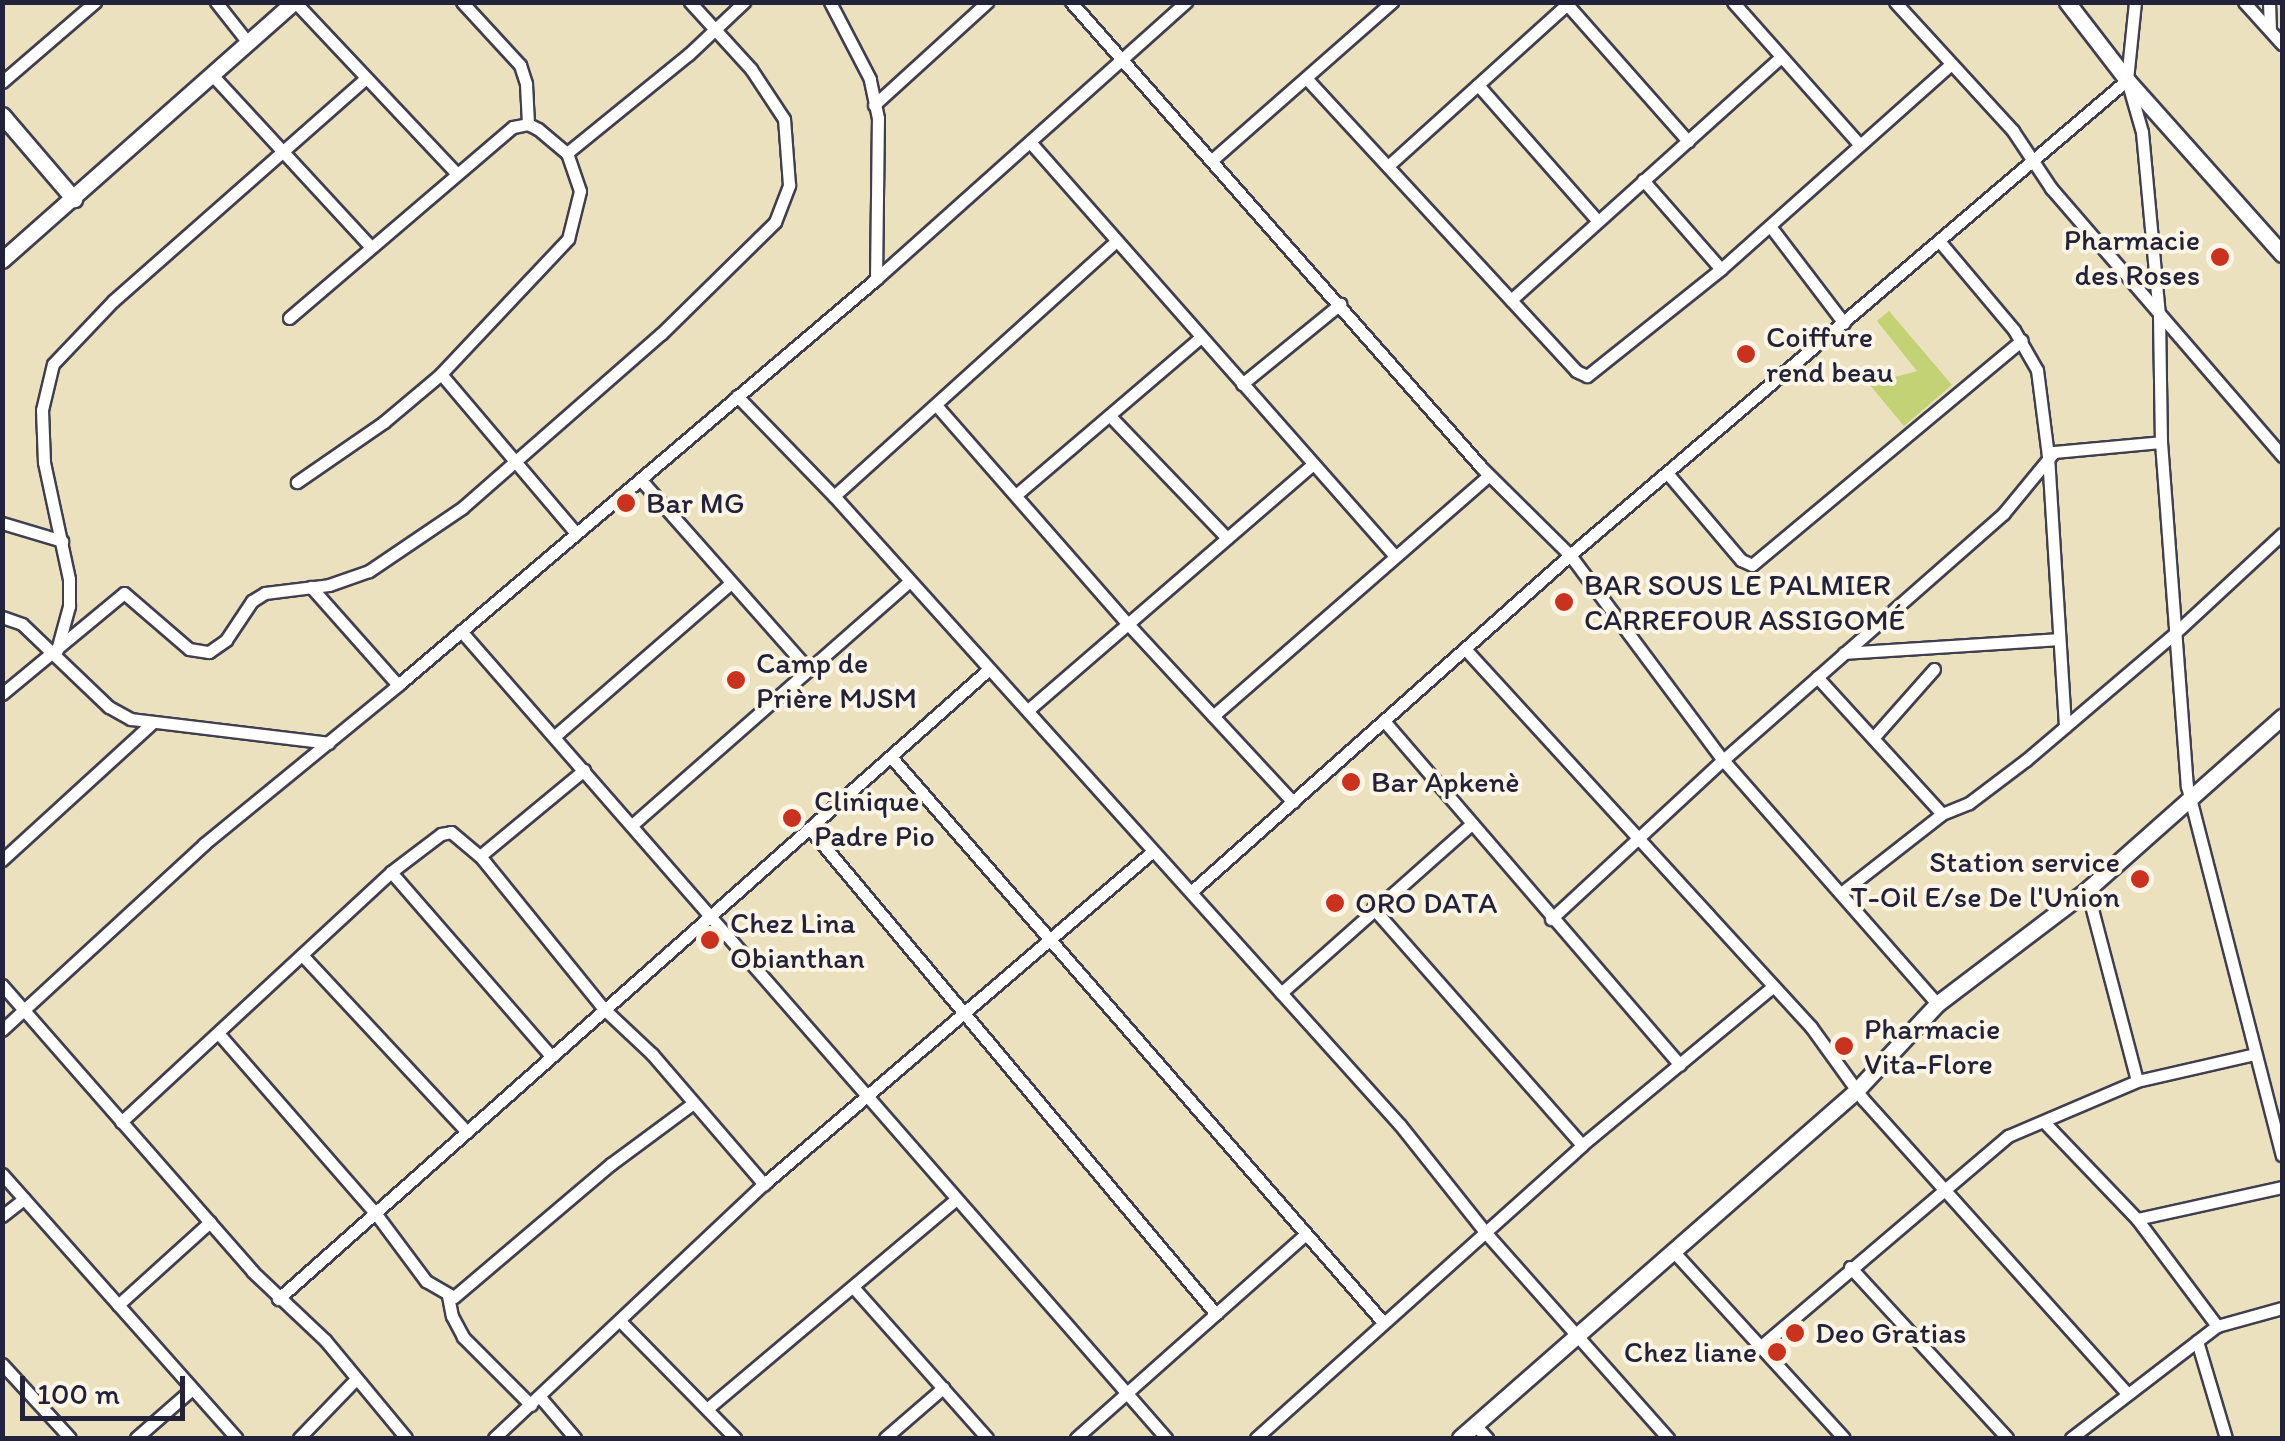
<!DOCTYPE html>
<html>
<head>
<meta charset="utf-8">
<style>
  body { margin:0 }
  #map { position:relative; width:2285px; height:1441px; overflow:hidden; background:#ebe1be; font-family:Itim,sans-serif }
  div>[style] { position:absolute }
  .green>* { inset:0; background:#c3d274 }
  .roads { filter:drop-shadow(2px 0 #403f4f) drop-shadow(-2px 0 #403f4f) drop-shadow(0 2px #403f4f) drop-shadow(0 -2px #403f4f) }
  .street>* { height:11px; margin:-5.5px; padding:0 5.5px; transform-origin:5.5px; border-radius:5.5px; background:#fff }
  .secondary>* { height:15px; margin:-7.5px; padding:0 7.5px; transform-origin:7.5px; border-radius:7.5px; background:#fff }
  .dots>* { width:28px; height:28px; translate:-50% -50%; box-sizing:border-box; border:5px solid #fcf5e5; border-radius:50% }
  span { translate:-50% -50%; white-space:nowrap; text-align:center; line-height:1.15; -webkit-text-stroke:8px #fcf5e5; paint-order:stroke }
  .poi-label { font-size:30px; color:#22223b }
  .right { translate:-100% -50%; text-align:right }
  .left { translate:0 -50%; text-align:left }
  .frame { position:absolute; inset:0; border:5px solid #22223b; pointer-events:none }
  .scale { position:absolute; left:20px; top:1376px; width:165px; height:45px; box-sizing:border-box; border:5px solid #22223b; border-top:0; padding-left:12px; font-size:30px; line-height:35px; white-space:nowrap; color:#22223b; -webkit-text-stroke:8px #fcf5e5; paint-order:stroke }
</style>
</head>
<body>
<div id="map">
  <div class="green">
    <i style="clip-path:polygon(1889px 311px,1952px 385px,1904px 426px,1869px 384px,1917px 371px,1877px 321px)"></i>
  </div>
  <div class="roads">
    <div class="street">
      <i style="left:216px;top:2px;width:53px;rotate:51.8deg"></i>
      <i style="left:295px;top:2px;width:235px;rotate:46.7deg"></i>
      <i style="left:462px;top:2px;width:86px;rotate:47.4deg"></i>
      <i style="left:520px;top:65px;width:20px;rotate:72deg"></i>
      <i style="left:526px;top:84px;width:40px;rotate:87.1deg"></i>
      <i style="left:1071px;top:2px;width:621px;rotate:48.59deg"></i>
      <i style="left:1482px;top:468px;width:124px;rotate:44.7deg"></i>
      <i style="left:1570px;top:555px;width:256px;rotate:53.3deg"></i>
      <i style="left:1723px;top:760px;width:325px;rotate:48.7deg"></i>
      <i style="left:1565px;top:2px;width:186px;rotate:48.5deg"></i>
      <i style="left:1733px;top:2px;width:191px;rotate:48.4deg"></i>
      <i style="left:1895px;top:2px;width:175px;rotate:47.5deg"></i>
      <i style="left:2013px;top:131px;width:69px;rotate:56.3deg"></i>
      <i style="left:2051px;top:188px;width:354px;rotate:49.2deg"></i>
      <i style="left:2135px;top:2px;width:78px;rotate:95.9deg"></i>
      <i style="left:2127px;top:80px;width:54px;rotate:73.9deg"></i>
      <i style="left:2142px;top:132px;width:185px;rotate:84.7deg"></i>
      <i style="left:2159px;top:316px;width:126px;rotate:89.1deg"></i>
      <i style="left:2161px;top:442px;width:345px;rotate:85.7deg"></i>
      <i style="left:2187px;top:786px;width:381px;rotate:75.6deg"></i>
      <i style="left:2244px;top:2px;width:57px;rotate:47.9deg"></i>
      <i style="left:2269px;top:2px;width:28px;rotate:88deg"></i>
      <i style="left:214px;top:77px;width:231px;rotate:47.3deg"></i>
      <i style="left:1306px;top:78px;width:398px;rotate:47.3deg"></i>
      <i style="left:1576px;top:371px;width:12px;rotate:24deg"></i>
      <i style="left:1587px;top:376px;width:171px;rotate:-38.6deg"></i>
      <i style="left:1721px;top:269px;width:308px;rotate:-41.7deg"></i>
      <i style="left:2px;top:82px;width:123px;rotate:-40.7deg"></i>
      <i style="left:1478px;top:85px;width:180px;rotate:48.6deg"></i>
      <i style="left:874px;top:105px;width:153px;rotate:-42.3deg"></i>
      <i style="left:1030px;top:142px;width:552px;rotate:48.6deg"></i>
      <i style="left:567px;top:153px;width:157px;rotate:-39.1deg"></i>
      <i style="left:689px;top:54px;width:76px;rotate:-43.4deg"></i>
      <i style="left:1212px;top:160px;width:240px;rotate:-41.3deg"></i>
      <i style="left:1388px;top:166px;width:241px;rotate:-42.1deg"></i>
      <i style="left:1643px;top:180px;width:118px;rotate:48.8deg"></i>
      <i style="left:1770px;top:226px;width:122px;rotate:52.7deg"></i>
      <i style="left:1940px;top:242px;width:115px;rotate:49.9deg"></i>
      <i style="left:2014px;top:330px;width:46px;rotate:60.1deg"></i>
      <i style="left:2037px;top:370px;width:87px;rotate:82.7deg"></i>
      <i style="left:2048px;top:456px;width:271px;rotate:86.4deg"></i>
      <i style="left:876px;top:279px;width:416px;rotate:-41.8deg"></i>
      <i style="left:1511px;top:300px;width:363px;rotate:-42deg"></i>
      <i style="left:289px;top:318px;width:294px;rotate:-40.5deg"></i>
      <i style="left:513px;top:127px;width:15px;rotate:-11deg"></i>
      <i style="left:528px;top:124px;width:11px;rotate:27deg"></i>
      <i style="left:538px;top:129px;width:38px;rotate:40deg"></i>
      <i style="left:567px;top:153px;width:40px;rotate:71.1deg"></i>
      <i style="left:580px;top:191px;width:49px;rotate:104deg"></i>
      <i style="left:568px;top:239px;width:185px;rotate:133.3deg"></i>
      <i style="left:441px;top:374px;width:75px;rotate:139.9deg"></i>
      <i style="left:384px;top:422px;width:106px;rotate:145.4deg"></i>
      <i style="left:441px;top:374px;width:209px;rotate:49.7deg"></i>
      <i style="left:1242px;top:384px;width:127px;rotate:-39.2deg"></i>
      <i style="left:737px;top:396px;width:139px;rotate:45.9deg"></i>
      <i style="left:834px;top:496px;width:846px;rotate:48.02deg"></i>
      <i style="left:1400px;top:1125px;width:137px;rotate:51.5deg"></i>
      <i style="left:1485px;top:1232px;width:276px;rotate:48.4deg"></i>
      <i style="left:936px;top:405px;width:291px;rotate:48.8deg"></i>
      <i style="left:1128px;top:624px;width:243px;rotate:47.2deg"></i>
      <i style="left:1110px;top:416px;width:169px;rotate:46.2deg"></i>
      <i style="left:1668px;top:474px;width:113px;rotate:49.7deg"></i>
      <i style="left:1741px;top:560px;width:12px;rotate:24deg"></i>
      <i style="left:1752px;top:565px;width:351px;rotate:-39.8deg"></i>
      <i style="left:640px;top:479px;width:252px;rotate:48.5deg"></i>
      <i style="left:1017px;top:494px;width:242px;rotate:-40.5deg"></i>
      <i style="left:834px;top:496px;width:380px;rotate:-42.1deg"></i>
      <i style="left:2px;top:523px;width:63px;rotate:16.7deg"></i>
      <i style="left:311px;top:587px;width:131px;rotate:48.4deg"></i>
      <i style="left:2px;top:617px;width:21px;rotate:19deg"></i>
      <i style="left:22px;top:624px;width:120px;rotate:43.7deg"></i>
      <i style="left:109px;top:707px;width:25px;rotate:29deg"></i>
      <i style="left:131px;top:719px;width:199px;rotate:6.9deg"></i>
      <i style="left:461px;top:631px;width:1072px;rotate:48.86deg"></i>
      <i style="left:57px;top:650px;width:46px;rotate:-74.7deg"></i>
      <i style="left:69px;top:606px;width:27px;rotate:-90deg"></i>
      <i style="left:69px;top:579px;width:120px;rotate:-102.1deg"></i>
      <i style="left:44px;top:462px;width:52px;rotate:-92.2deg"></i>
      <i style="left:42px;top:410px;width:47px;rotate:-76.6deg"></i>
      <i style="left:53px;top:364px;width:87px;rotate:-46.4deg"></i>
      <i style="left:113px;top:301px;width:336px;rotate:-41.4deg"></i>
      <i style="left:1467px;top:651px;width:510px;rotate:47.54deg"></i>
      <i style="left:1811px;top:1027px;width:89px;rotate:54.2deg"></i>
      <i style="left:1863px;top:1099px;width:394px;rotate:48.1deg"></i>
      <i style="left:1844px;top:653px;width:215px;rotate:-3.7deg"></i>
      <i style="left:1817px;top:677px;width:185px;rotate:47.6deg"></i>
      <i style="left:2px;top:694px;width:158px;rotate:-39.6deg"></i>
      <i style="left:124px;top:593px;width:86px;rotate:40.7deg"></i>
      <i style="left:189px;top:649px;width:20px;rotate:9deg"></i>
      <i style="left:209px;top:652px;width:21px;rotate:-35deg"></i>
      <i style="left:226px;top:640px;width:47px;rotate:-56.3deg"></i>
      <i style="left:252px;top:601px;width:15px;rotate:-32deg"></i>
      <i style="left:265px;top:593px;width:64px;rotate:-7.1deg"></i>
      <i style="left:329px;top:585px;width:42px;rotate:-19.3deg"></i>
      <i style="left:369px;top:571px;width:112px;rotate:-34.1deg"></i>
      <i style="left:462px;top:508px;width:264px;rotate:-41.2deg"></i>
      <i style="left:661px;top:334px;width:160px;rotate:-44.5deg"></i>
      <i style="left:775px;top:222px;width:40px;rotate:-69deg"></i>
      <i style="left:789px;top:185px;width:66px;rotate:-94.3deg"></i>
      <i style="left:784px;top:119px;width:60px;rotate:-123.4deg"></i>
      <i style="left:751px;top:69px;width:91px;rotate:-132.3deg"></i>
      <i style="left:1028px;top:710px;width:376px;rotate:-40.8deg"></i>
      <i style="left:1213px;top:716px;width:366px;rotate:-41.1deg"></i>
      <i style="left:1385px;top:722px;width:452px;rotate:49.3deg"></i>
      <i style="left:556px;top:735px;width:232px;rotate:-41deg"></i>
      <i style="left:1873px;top:738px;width:92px;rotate:-48.5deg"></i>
      <i style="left:891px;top:757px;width:748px;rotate:48.96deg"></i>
      <i style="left:632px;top:825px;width:368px;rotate:-41.3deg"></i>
      <i style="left:809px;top:828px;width:634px;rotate:50.06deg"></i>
      <i style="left:480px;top:856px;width:135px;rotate:-39.6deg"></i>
      <i style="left:2px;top:860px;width:202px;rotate:-42.4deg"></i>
      <i style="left:391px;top:872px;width:244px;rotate:49deg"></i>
      <i style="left:2087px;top:890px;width:197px;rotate:75.3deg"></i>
      <i style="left:1191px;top:892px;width:507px;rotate:-41.64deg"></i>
      <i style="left:1570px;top:555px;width:732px;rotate:-40.46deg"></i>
      <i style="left:1841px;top:893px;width:128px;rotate:-38deg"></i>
      <i style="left:1942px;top:814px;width:29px;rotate:-22deg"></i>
      <i style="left:1969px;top:803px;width:71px;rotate:-37deg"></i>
      <i style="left:2026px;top:760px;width:196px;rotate:-40.4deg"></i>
      <i style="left:2175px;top:633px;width:146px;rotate:-42.8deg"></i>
      <i style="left:1373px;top:908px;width:316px;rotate:48.6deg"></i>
      <i style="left:1551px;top:919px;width:234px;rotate:-42.8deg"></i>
      <i style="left:1723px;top:760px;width:373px;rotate:-41.3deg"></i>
      <i style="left:2003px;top:514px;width:80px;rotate:-50.6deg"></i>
      <i style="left:2054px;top:452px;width:107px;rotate:-5.3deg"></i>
      <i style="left:302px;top:955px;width:242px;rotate:47deg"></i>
      <i style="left:2px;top:985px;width:381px;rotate:48.8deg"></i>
      <i style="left:253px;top:1272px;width:99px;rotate:43.4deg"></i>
      <i style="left:325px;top:1340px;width:127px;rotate:50.4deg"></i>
      <i style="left:1281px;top:993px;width:253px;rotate:-41.6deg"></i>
      <i style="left:2px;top:1030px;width:275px;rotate:-42.6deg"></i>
      <i style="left:204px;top:844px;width:251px;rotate:-39.3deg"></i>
      <i style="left:398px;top:685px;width:627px;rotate:-40.34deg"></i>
      <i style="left:876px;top:279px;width:161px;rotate:-89.3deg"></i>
      <i style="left:878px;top:118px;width:40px;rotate:-102deg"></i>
      <i style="left:870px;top:79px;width:87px;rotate:-117.5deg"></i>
      <i style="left:219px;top:1034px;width:239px;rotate:48.9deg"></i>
      <i style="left:376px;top:1214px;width:84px;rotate:53.3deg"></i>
      <i style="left:426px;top:1281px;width:32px;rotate:30deg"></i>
      <i style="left:454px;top:1297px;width:206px;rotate:-40.3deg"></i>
      <i style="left:611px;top:1164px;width:101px;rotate:-36.5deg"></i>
      <i style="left:121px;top:1122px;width:368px;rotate:-42.8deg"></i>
      <i style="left:391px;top:872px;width:63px;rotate:-37.2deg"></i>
      <i style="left:441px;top:834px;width:10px;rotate:-11deg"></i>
      <i style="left:451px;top:832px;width:38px;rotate:40deg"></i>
      <i style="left:480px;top:856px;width:197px;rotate:51deg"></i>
      <i style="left:604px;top:1009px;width:66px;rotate:43.2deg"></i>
      <i style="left:652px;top:1054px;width:172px;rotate:49.3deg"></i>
      <i style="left:2044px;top:1122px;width:134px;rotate:46.2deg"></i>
      <i style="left:2137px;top:1219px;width:134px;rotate:53.2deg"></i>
      <i style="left:2px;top:1174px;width:353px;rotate:48.4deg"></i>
      <i style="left:2px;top:1216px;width:28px;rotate:-38deg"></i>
      <i style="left:2137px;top:1219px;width:148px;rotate:-12.4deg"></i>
      <i style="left:1673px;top:1251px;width:253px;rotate:47.6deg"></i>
      <i style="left:1850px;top:1267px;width:232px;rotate:47.4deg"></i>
      <i style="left:853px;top:1287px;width:202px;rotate:48.4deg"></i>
      <i style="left:448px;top:1296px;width:20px;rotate:79deg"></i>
      <i style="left:452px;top:1316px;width:24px;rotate:62deg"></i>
      <i style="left:463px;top:1337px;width:96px;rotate:45deg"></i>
      <i style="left:278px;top:1299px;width:949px;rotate:-41.54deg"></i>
      <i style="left:118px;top:1305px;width:124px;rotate:-42.1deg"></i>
      <i style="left:621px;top:1322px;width:163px;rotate:45.5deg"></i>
      <i style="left:2197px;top:1341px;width:101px;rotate:73.4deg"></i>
      <i style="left:1760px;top:1347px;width:326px;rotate:-40.4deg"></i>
      <i style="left:2008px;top:1136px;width:140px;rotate:-23.1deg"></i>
      <i style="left:2137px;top:1081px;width:121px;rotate:-12.9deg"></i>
      <i style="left:2px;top:1364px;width:100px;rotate:47.4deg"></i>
      <i style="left:540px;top:1397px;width:54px;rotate:49.5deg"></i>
      <i style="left:708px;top:1408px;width:323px;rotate:-40.1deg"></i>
      <i style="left:1475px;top:1425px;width:18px;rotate:47deg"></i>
      <i style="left:136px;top:1438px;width:74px;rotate:-41.2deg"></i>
      <i style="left:299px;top:1438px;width:79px;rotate:-46deg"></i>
      <i style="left:494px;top:1438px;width:371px;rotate:-43.3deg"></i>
      <i style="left:764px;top:1184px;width:512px;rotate:-40.56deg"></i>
      <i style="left:885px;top:1438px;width:77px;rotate:-40.8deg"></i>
      <i style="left:1076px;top:1438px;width:307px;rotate:-41.6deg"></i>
      <i style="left:1256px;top:1438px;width:438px;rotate:-41.9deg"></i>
      <i style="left:1582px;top:1145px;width:247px;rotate:-39.7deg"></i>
      <i style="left:2071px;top:1438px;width:184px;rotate:-37.5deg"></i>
      <i style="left:2217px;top:1326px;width:67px;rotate:-15.5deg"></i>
    </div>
    <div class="secondary">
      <i style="left:2067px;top:2px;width:98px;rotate:52.4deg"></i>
      <i style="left:2127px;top:80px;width:233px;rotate:48.3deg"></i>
      <i style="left:2px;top:115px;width:111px;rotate:49.4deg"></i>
      <i style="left:2px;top:260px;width:390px;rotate:-41.5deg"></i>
      <i style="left:1460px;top:1438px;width:527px;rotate:-41.23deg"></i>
      <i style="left:1856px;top:1091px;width:119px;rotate:-47deg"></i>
      <i style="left:1937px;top:1004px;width:188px;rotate:-37.2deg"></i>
      <i style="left:2087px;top:890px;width:261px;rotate:-41.6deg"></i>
    </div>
  </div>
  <div class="dots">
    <i style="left:2220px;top:257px;background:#c8321e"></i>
    <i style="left:1746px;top:354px;background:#c8321e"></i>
    <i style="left:626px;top:503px;background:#c8321e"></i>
    <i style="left:1564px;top:602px;background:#c8321e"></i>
    <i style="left:736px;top:680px;background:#c8321e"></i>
    <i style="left:1351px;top:782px;background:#c8321e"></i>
    <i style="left:792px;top:818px;background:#c8321e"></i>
    <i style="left:2140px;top:879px;background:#c8321e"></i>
    <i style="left:1335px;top:903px;background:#c8321e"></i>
    <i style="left:710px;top:940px;background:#c8321e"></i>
    <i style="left:1844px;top:1046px;background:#c8321e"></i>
    <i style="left:1795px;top:1333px;background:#c8321e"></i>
    <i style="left:1777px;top:1352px;background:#c8321e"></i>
  </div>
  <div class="poi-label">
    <span class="right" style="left:2200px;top:257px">Pharmacie<br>des Roses</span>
    <span class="left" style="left:1766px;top:354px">Coiffure<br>rend beau</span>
    <span class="left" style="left:646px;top:503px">Bar MG</span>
    <span class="left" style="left:1584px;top:602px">BAR SOUS LE PALMIER<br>CARREFOUR ASSIGOMÉ</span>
    <span class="left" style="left:756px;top:680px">Camp de<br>Prière MJSM</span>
    <span class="left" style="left:1371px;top:782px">Bar Apkenè</span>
    <span class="left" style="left:814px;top:818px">Clinique<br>Padre Pio</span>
    <span class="right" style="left:2120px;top:879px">Station service<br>T-Oil E/se De l'Union</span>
    <span class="left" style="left:1355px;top:903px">ORO DATA</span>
    <span class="left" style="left:730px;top:940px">Chez Lina<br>Obianthan</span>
    <span class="left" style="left:1864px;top:1046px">Pharmacie<br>Vita-Flore</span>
    <span class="left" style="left:1815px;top:1333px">Deo Gratias</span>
    <span class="right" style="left:1757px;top:1352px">Chez liane</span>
  </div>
  <div class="frame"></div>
  <div class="scale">100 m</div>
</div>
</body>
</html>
